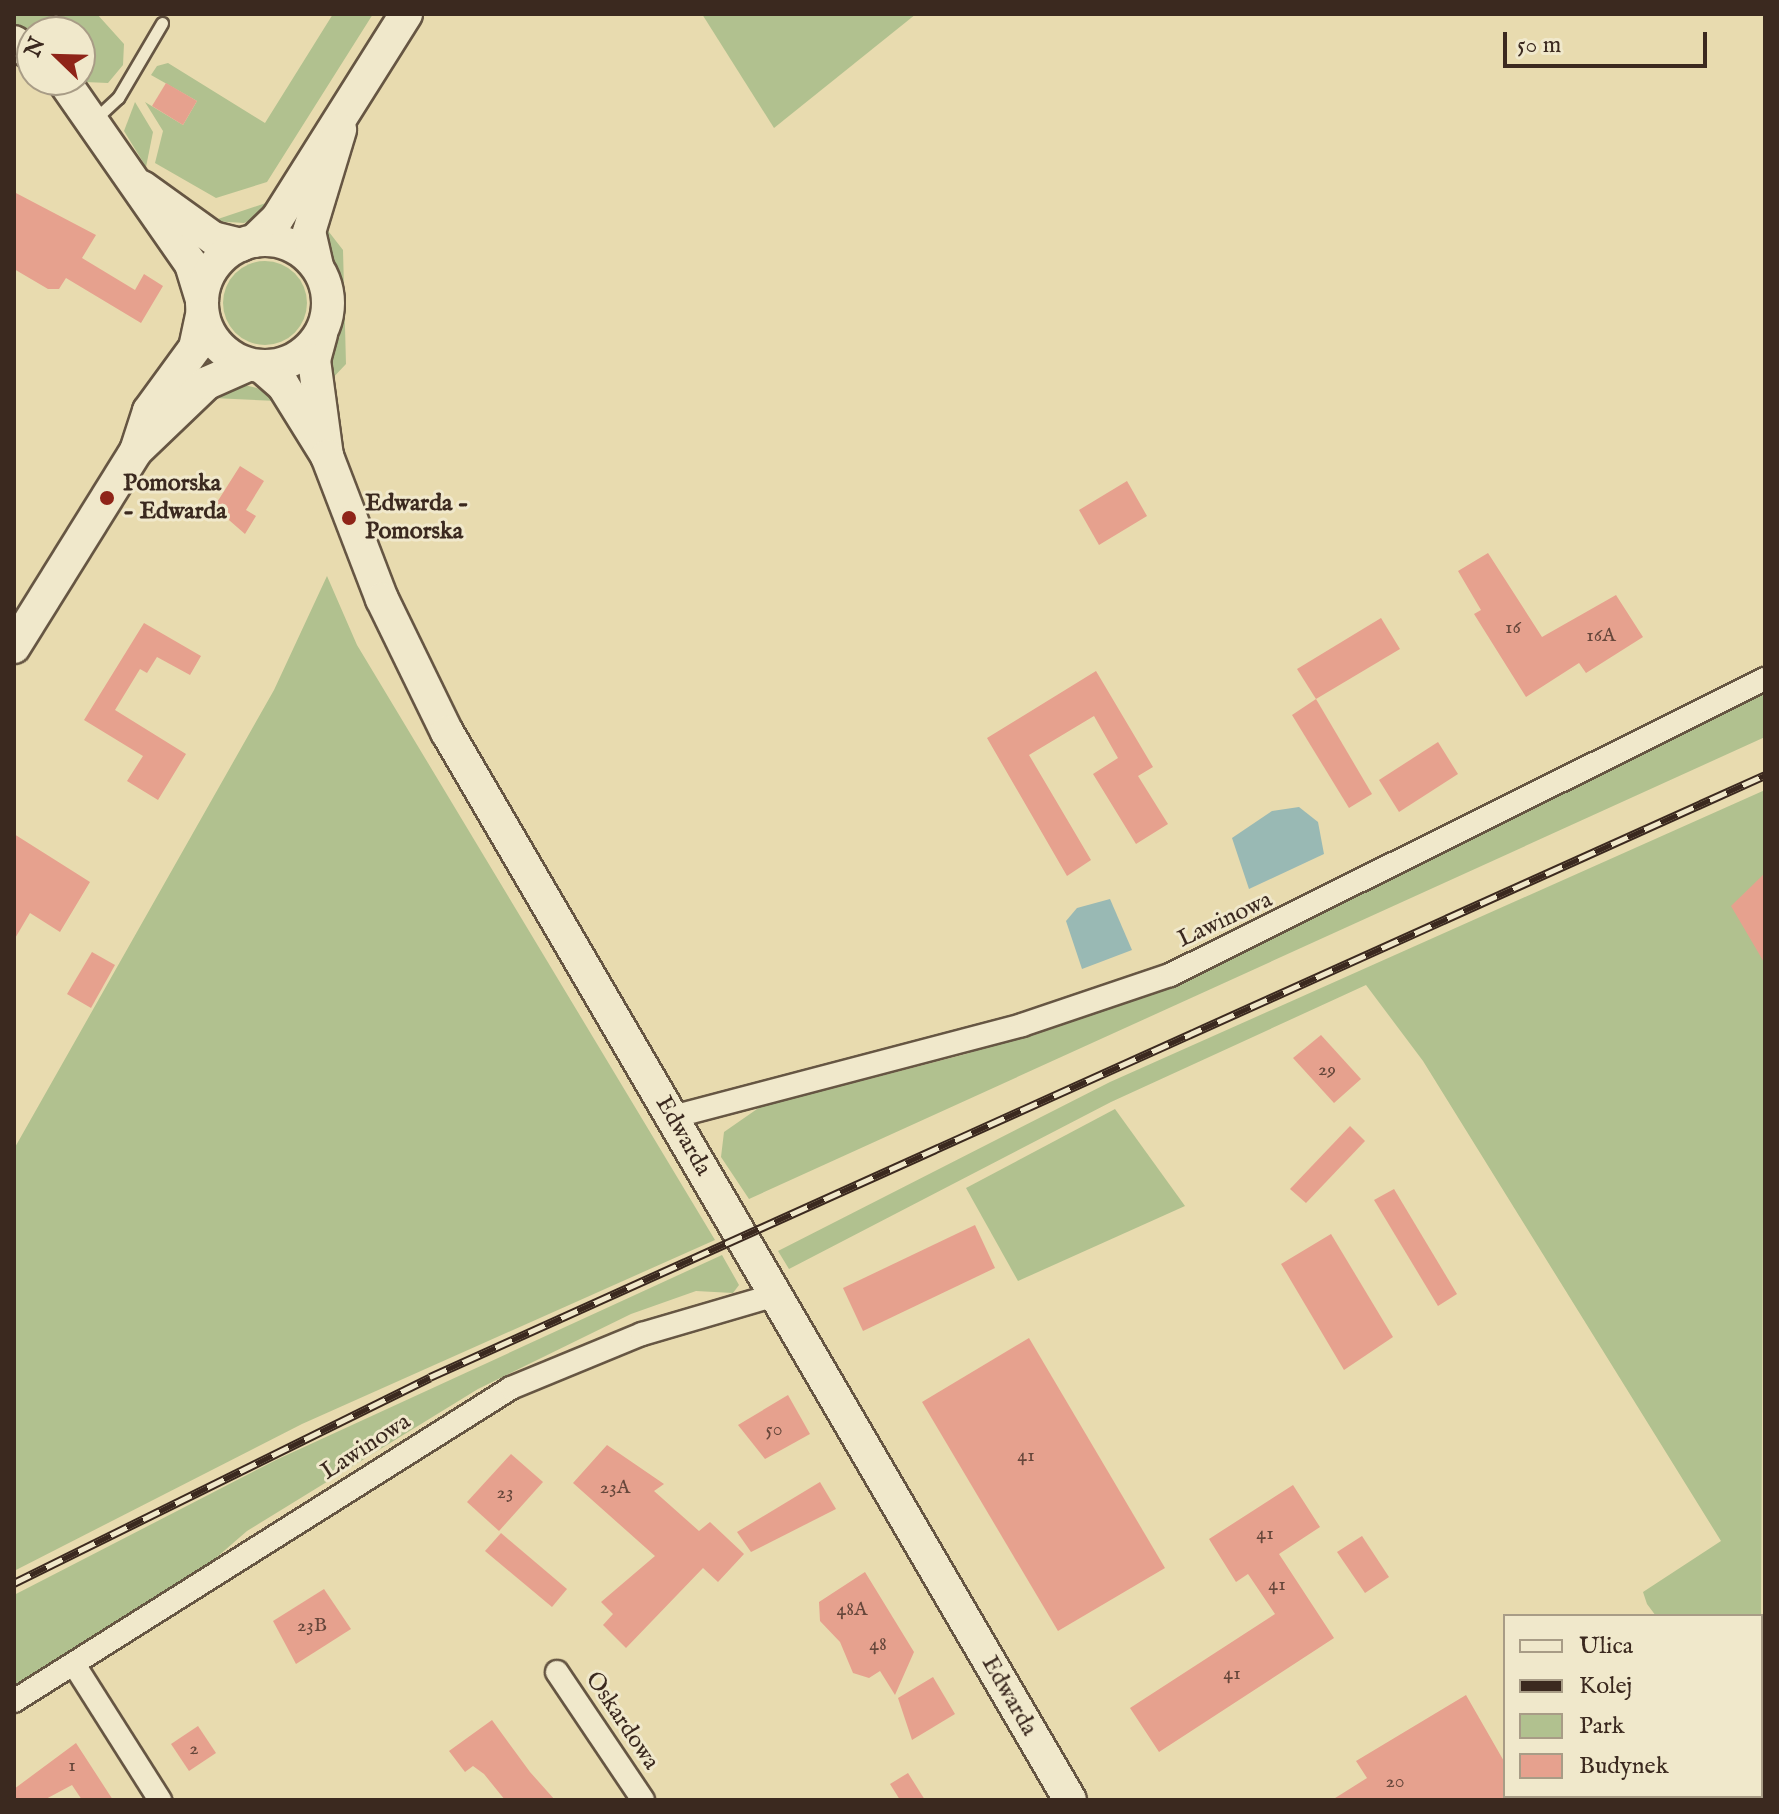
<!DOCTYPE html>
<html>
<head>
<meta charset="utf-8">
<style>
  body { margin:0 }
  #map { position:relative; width:1779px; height:1814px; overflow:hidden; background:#e8dbaf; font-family:"IM FELL English",serif }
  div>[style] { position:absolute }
  .green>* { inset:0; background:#b1c18f }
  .round { border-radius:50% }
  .water>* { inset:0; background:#99b9b4 }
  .building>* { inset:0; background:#e6a18e }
  .roads { filter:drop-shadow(2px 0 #665643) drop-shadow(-2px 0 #665643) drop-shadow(0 2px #665643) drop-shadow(0 -2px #665643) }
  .lane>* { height:11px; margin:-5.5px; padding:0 5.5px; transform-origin:5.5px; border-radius:5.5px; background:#f0e8cb }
  .street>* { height:22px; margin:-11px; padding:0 11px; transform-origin:11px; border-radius:11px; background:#f0e8cb }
  .secondary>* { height:32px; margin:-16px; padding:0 16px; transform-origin:16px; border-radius:16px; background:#f0e8cb }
  .secondary>.ring { margin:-16px; padding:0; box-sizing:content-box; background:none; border:32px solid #f0e8cb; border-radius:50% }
  .rail>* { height:9px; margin-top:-4.5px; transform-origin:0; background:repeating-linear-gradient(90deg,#f0e8cb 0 18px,#3b291f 0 36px); box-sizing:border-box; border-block:2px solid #3b291f }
  .dots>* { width:22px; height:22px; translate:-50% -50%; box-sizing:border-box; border:4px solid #f0e8cb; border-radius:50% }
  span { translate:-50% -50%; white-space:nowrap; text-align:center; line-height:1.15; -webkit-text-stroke:6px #f0e8cb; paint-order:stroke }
  .number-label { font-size:20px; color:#66473b }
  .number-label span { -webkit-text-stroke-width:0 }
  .poi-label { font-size:24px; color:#3b291f; font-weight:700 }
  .left { translate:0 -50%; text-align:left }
  .street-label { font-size:24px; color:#3b291f }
  .frame { position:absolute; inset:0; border:16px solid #3b291f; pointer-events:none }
  .legend { position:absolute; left:1503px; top:1614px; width:260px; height:184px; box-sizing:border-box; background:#f0e8cb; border:2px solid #a89c86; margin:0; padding:10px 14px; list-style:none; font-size:24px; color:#3b291f }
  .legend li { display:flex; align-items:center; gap:16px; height:40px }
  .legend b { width:40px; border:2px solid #a89c86 }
  .north { position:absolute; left:16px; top:16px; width:80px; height:80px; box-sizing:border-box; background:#f0e8cb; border:2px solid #a89c86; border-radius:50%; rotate:293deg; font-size:22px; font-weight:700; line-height:32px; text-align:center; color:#3b291f }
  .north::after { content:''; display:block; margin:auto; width:28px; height:36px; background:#8f2418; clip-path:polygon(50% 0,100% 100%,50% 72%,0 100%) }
  .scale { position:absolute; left:1503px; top:32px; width:204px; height:36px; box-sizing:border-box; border:4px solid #3b291f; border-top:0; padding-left:10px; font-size:24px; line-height:28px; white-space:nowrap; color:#3b291f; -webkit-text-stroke:6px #f0e8cb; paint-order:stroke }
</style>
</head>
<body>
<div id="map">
  <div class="green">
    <i style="clip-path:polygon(14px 14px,97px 14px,124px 44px,123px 65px,108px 83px,85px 82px,80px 32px,32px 32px,32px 38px,14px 27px)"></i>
    <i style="clip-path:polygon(333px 14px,373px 14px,267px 182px,216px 198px,155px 163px,163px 131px,145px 102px,183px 125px,197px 101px,151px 75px,157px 66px,168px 63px,265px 123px)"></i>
    <i style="clip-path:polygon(702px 14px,916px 14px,774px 128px)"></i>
    <i style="clip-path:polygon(135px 102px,153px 132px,146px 167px,124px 131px)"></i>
    <i style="clip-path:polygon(269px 202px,264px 214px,244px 223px,212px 221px)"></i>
    <i style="clip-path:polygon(322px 223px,343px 250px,346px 364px,328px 383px,341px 305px)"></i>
    <i class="round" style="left:223px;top:261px;width:84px;height:84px"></i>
    <i style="clip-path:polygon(240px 384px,257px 388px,277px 401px,212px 398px)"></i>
    <i style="clip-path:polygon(327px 576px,357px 645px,715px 1240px,302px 1424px,14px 1571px,14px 1149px,274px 690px)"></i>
    <i style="clip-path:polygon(1765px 692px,1765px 737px,749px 1199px,721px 1157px,724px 1132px,760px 1107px,966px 1054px,1156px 993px)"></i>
    <i style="clip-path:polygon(1765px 790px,1761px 1631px,1761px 1616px,1656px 1616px,1647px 1604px,1643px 1592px,1721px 1541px,1423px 1061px,1366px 985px,1111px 1102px,789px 1269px,778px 1251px,1110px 1082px)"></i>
    <i style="clip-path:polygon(1115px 1109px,1185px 1206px,1018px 1281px,966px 1188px)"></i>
    <i style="clip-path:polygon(722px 1255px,739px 1285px,733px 1293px,696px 1291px,631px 1314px,478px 1389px,247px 1531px,187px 1583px,14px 1685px,14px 1595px,278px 1459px)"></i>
  </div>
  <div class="water">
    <i style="clip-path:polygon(1299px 807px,1318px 822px,1324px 854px,1249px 889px,1232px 838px,1272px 811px)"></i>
    <i style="clip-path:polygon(1110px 899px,1132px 950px,1082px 969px,1066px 921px,1077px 908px)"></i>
  </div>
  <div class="building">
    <i style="clip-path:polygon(166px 83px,197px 101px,183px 125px,152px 106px)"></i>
    <i style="clip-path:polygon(14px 192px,96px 235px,82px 258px,135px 290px,144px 274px,163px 286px,141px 323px,66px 278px,59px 289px,48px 289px,14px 269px)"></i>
    <i style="clip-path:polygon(240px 466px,264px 481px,246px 510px,256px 516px,245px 534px,214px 507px)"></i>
    <i style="clip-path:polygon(1127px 481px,1147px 516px,1099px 545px,1079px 510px)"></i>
    <i style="clip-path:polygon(1488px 553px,1542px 637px,1616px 595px,1643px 637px,1586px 673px,1579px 663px,1526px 697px,1474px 614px,1481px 610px,1458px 571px)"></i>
    <i style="clip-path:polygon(1381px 618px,1400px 649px,1316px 699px,1297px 669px)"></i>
    <i style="clip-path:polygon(144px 623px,201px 656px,190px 675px,157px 657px,147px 673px,140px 669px,115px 710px,186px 754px,158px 800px,127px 781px,143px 756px,84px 720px)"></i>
    <i style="clip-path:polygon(1096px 671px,1153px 767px,1138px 776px,1168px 824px,1136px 844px,1093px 774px,1118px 758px,1094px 716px,1029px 755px,1091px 860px,1067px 876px,987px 738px)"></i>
    <i style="clip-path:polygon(1316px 699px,1372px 794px,1349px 808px,1292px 715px)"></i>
    <i style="clip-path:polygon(1438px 742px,1458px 774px,1399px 812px,1379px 780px)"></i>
    <i style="clip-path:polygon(14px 834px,90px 882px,60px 932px,30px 913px,14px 940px)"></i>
    <i style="clip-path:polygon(1765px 873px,1765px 964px,1731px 906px)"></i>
    <i style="clip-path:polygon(92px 952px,115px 965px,91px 1008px,67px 994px)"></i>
    <i style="clip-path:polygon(1321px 1035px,1361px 1079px,1334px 1103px,1293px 1058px)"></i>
    <i style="clip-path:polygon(1350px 1126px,1365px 1141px,1306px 1203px,1290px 1189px)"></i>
    <i style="clip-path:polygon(1394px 1189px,1457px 1294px,1438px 1306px,1374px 1200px)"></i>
    <i style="clip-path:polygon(975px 1225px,995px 1268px,863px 1331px,843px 1288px)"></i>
    <i style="clip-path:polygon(1331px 1234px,1393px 1337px,1344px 1370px,1281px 1264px)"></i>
    <i style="clip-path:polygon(1029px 1338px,1165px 1568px,1058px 1631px,922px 1402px)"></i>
    <i style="clip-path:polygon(788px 1395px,810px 1434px,765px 1459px,738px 1425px)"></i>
    <i style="clip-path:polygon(607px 1445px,664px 1484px,654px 1491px,699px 1531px,710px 1522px,744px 1554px,718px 1582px,703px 1568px,626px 1648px,603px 1625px,613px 1614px,601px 1602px,655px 1556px,573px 1483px)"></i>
    <i style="clip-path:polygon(511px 1454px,543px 1482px,499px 1531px,467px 1502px)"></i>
    <i style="clip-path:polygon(820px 1482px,836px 1509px,751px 1552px,737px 1532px)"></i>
    <i style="clip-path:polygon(1293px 1485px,1320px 1527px,1279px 1554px,1334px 1638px,1159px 1752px,1130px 1708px,1275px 1614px,1248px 1574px,1236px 1582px,1209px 1539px)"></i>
    <i style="clip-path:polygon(501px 1533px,567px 1589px,552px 1607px,485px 1551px)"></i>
    <i style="clip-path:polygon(1362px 1536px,1389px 1577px,1365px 1593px,1337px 1552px)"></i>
    <i style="clip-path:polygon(865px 1572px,914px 1652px,895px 1695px,880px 1671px,869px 1678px,853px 1673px,840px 1642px,820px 1621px,819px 1602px)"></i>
    <i style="clip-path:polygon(324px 1589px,351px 1629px,296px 1664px,273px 1621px)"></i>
    <i style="clip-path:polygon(933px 1677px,955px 1714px,912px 1740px,898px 1698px)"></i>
    <i style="clip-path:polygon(1466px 1695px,1505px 1763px,1505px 1800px,1332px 1800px,1367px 1778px,1356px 1761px)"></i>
    <i style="clip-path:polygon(492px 1720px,530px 1772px,555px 1800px,505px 1800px,484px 1774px,473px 1766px,465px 1772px,449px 1751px)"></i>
    <i style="clip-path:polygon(198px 1726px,216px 1753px,189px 1771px,171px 1744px)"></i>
    <i style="clip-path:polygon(76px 1743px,113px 1800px,82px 1800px,72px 1785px,44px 1800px,14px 1800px,14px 1789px)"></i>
    <i style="clip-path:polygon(908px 1773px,925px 1800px,900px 1800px,890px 1784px)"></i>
  </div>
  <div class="roads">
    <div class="lane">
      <i style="left:94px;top:120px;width:33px;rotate:-43deg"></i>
      <i style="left:118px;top:98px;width:87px;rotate:-59.6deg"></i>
    </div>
    <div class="street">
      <i style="left:672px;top:1117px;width:362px;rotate:-14.7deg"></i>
      <i style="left:1022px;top:1025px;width:156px;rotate:-18.7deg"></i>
      <i style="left:1170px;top:975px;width:665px;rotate:-26.45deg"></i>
      <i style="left:75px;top:1666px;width:159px;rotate:57.6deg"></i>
      <i style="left:557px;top:1672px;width:154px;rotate:56.1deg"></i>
      <i style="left:14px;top:1701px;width:587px;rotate:-32.2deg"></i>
      <i style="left:511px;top:1388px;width:142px;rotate:-22.4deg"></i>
      <i style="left:642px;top:1334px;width:139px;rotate:-16.3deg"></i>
      <i style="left:1572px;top:1796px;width:5px;rotate:53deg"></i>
    </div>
    <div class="secondary">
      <i style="left:14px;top:42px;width:22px;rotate:34deg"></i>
      <i style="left:63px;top:80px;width:224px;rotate:55.2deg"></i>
      <i style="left:191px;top:264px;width:38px;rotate:73deg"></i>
      <i style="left:142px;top:187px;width:87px;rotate:35.7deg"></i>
      <i style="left:213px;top:238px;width:29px;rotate:14deg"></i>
      <i class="ring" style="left:202px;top:240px;width:94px;height:94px"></i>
      <i style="left:254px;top:241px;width:32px;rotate:-44deg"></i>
      <i style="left:277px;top:219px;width:242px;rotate:-57.8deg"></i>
      <i style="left:317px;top:266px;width:35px;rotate:-103deg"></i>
      <i style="left:309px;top:232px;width:107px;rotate:-73.1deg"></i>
      <i style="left:321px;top:334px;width:27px;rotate:105deg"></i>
      <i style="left:314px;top:360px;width:97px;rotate:82.3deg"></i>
      <i style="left:262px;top:367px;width:28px;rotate:41deg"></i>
      <i style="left:283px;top:385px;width:84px;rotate:58.2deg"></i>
      <i style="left:327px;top:456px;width:153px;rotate:69deg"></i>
      <i style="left:382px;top:599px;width:148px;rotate:64deg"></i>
      <i style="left:447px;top:732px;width:1236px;rotate:59.74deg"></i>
      <i style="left:136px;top:451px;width:42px;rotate:-72deg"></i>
      <i style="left:149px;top:411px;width:78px;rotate:-53.9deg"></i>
      <i style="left:195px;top:348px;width:35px;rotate:-78deg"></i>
      <i style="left:14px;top:647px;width:231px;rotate:-58.1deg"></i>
      <i style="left:136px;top:451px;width:98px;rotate:-43.8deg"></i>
      <i style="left:207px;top:383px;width:45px;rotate:-23.7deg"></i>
    </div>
  </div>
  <div class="rail">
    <i style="left:14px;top:1583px;width:464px;rotate:-26.3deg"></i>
    <i style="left:430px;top:1377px;width:1464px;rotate:-24.27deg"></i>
  </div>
  <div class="dots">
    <i style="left:107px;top:498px;background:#8f2418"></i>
    <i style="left:349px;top:518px;background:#8f2418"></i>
  </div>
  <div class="number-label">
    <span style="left:1513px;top:627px">16</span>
    <span style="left:1601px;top:635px">16A</span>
    <span style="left:1327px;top:1069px">29</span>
    <span style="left:774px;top:1429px">50</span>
    <span style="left:1026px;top:1455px">41</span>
    <span style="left:615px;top:1487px">23A</span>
    <span style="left:505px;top:1492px">23</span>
    <span style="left:1265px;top:1533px">41</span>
    <span style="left:1277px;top:1584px">41</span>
    <span style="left:852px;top:1609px">48A</span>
    <span style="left:312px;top:1625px">23B</span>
    <span style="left:878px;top:1644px">48</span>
    <span style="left:1232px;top:1673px">41</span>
    <span style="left:194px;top:1748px">2</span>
    <span style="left:72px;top:1765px">1</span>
    <span style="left:1395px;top:1781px">20</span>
  </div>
  <div class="poi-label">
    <span class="left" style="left:123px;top:498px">Pomorska<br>- Edwarda</span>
    <span class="left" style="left:365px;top:518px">Edwarda -<br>Pomorska</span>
  </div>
  <div class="street-label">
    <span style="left:1225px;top:920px;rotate:-25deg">Lawinowa</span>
    <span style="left:683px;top:1136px;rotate:60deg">Edwarda</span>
    <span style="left:366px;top:1447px;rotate:-33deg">Lawinowa</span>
    <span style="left:1009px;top:1696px;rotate:60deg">Edwarda</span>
    <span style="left:622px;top:1721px;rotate:56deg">Oskardowa</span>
  </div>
  <div class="frame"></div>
  <ul class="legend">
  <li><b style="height:10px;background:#f0e8cb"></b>Ulica</li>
  <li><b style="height:10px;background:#3b291f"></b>Kolej</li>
  <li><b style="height:22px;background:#b1c18f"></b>Park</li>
  <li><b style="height:22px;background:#e6a18e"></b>Budynek</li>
  </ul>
  <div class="north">N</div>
  <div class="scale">50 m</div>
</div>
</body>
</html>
